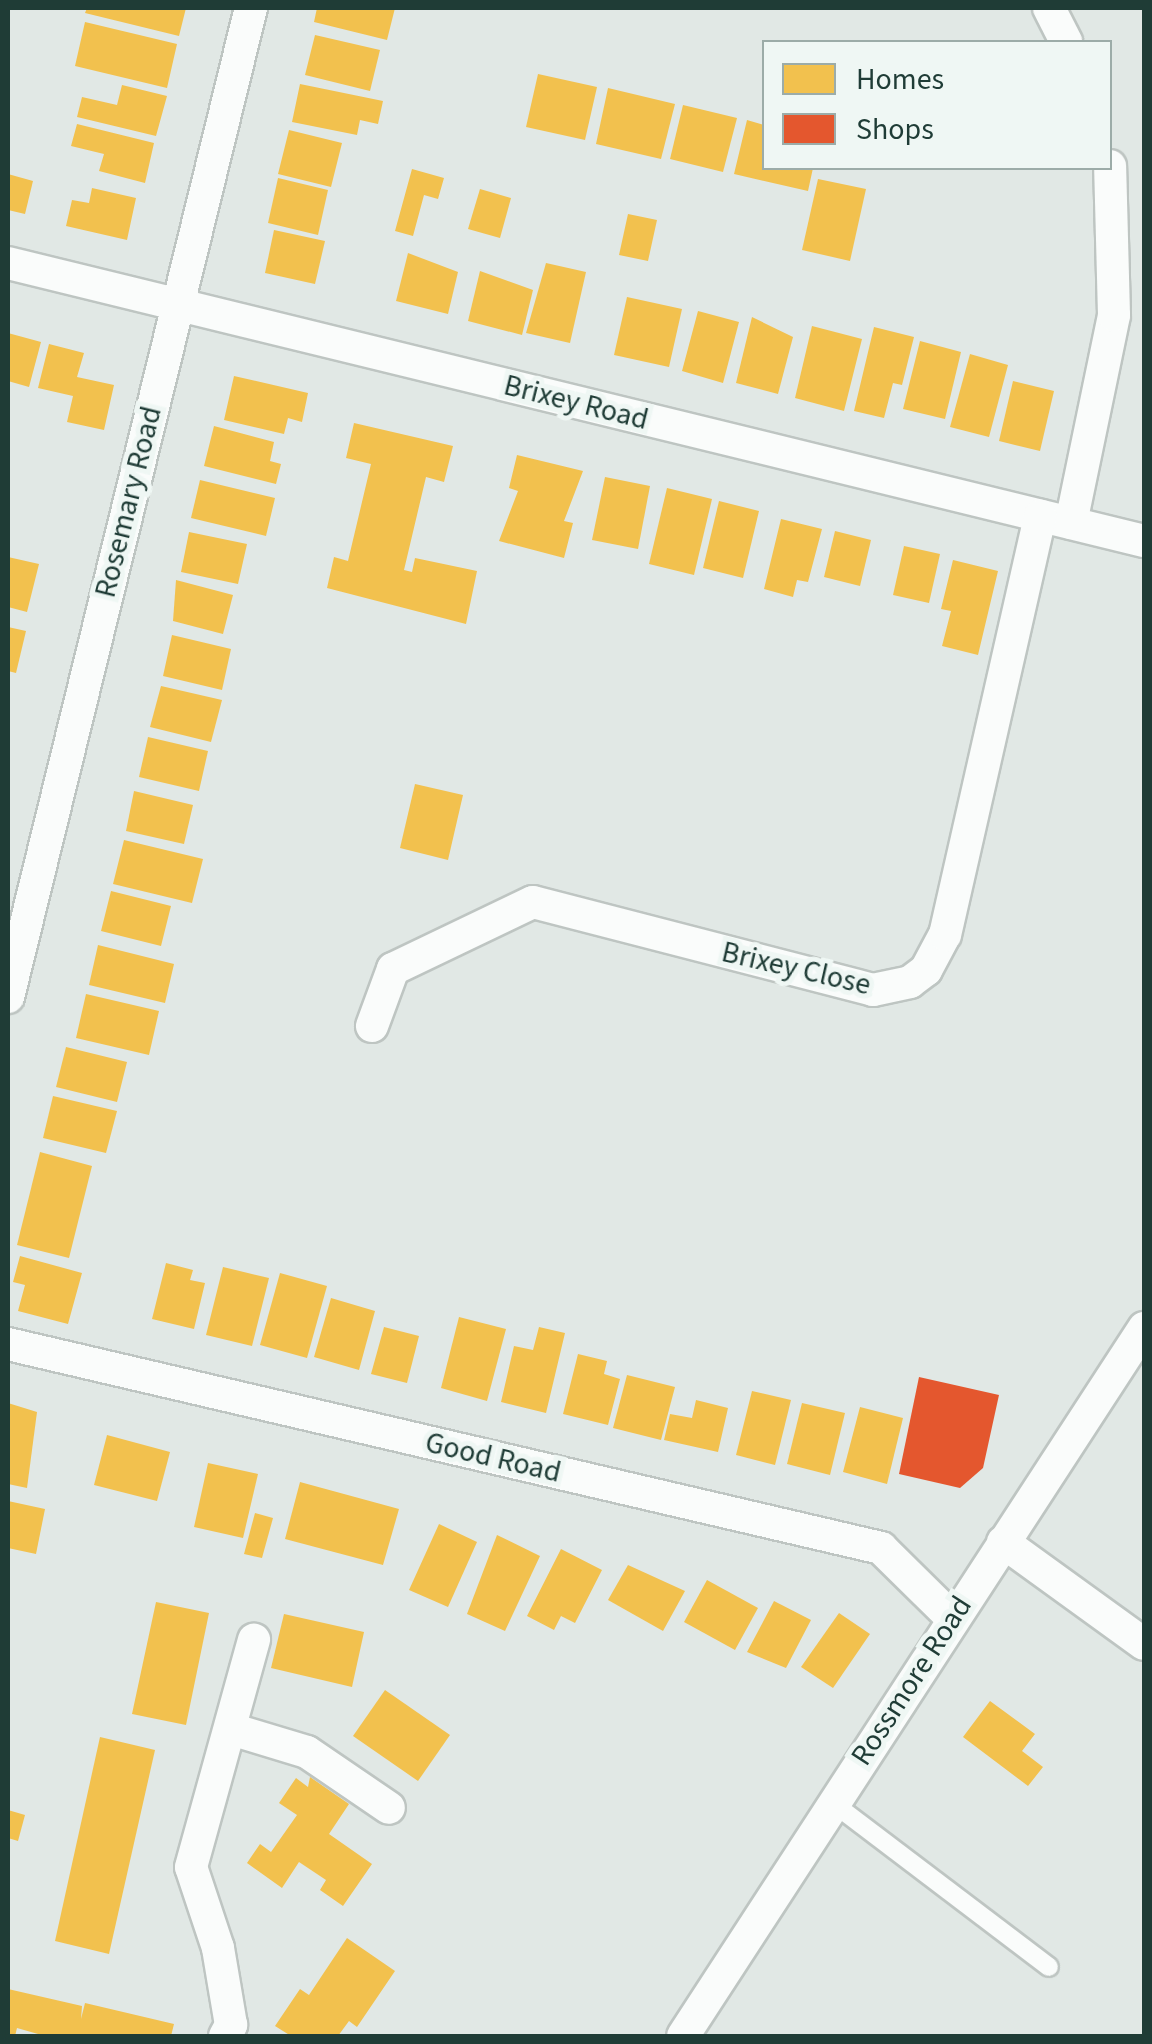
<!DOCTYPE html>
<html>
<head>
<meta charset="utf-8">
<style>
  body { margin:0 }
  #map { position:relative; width:1152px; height:2044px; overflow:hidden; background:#e1e8e5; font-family:"Source Sans 3",sans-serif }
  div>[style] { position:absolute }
  .homes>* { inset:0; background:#f2c14e }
  .shops>* { inset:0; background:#e4572e }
  .roads { filter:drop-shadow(2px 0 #bec5c2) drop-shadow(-2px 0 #bec5c2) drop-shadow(0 2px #bec5c2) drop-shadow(0 -2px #bec5c2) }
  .service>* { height:18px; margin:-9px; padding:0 9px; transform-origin:9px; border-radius:9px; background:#fafcfb }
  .minor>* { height:32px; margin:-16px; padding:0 16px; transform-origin:16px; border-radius:16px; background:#fafcfb }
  span { translate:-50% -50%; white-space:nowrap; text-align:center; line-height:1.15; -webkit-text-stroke:10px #eff7f4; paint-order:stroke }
  .street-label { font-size:30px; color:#1f3c36 }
  .frame { position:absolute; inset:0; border:10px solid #1f3c36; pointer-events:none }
  .legend { position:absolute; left:762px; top:40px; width:350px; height:130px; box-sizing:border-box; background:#eff7f4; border:2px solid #9caca8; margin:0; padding:12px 18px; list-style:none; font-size:30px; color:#1f3c36 }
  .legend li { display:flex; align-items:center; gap:20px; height:50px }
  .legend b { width:50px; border:2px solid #9caca8 }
</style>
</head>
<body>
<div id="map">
  <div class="homes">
    <i style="clip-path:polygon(87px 8px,186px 8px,179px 36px,85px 13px)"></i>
    <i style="clip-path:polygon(317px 8px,395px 8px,387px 40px,314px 22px)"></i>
    <i style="clip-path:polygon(85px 22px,177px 44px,167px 88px,75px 66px)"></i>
    <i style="clip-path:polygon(315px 35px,380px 50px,370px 91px,305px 75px)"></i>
    <i style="clip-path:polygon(538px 74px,597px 87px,585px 140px,526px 127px)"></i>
    <i style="clip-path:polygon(300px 84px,383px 101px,378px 124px,360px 120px,357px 135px,292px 122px)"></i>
    <i style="clip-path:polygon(122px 85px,167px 96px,156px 136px,77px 117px,82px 97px,117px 105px)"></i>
    <i style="clip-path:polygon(608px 88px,675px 104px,661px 159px,596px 144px)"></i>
    <i style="clip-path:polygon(683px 105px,737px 118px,723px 172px,670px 159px)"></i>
    <i style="clip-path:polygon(747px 120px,764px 125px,764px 168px,813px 168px,808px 191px,734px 174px)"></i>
    <i style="clip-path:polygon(77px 124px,154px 143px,145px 183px,99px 171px,104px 154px,71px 146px)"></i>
    <i style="clip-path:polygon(289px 130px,342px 143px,331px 187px,278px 174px)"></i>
    <i style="clip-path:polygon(412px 169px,444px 178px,438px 199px,424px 195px,413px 236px,395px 231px)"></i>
    <i style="clip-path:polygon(8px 174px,33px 181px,25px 214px,8px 210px)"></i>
    <i style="clip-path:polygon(278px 178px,328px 190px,318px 235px,268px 223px)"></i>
    <i style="clip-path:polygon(818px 179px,866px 189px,850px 261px,802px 250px)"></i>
    <i style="clip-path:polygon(92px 188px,136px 198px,127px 240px,66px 226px,72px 200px,89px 203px)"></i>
    <i style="clip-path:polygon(480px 189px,511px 198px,500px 238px,468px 229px)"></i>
    <i style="clip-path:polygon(628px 214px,657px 220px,648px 261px,619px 255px)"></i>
    <i style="clip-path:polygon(274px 230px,325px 241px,315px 284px,265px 273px)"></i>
    <i style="clip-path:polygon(408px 253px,458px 272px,448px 314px,396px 301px)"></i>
    <i style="clip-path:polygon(546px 263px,586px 272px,570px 343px,526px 333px)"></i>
    <i style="clip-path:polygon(480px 271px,533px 290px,522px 335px,468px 321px)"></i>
    <i style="clip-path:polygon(627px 297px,682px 309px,669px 367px,614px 355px)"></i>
    <i style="clip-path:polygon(698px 311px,739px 322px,723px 383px,682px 371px)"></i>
    <i style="clip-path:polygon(752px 317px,793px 337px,778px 394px,736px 383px)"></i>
    <i style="clip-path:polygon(812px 326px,862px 339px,844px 411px,795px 398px)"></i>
    <i style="clip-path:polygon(874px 327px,914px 337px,902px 385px,893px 383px,884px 418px,854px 411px)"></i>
    <i style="clip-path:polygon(8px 333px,41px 342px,29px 387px,8px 381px)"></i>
    <i style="clip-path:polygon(920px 341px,961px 352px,945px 419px,903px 409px)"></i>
    <i style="clip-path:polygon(49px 344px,84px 353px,77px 377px,114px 385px,104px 430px,67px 422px,73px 396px,38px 388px)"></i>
    <i style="clip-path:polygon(970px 354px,1008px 365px,989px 437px,950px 427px)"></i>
    <i style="clip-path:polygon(234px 376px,308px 393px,302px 422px,288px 418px,284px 434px,224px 420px)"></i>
    <i style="clip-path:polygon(1013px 381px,1054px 391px,1040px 451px,999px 441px)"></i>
    <i style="clip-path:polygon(354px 423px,453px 446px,444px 482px,426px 477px,404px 570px,412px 572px,415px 558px,477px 571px,466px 624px,327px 588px,334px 557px,348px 561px,371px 464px,346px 458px)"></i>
    <i style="clip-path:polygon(214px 426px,274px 442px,270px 461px,281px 464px,276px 484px,204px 466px)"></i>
    <i style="clip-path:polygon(517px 455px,583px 471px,564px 521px,573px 523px,564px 558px,499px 541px,518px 491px,509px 488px)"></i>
    <i style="clip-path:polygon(605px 477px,650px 486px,638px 549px,592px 540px)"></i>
    <i style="clip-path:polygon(200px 480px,275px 498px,266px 536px,191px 518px)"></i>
    <i style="clip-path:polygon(667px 488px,712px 499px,694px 575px,649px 564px)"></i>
    <i style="clip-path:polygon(719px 501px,759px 511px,743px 578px,703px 568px)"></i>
    <i style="clip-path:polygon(781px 519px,822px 529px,808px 582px,797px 580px,793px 597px,764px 589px)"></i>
    <i style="clip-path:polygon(835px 531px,871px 540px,860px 586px,824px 577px)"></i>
    <i style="clip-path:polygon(189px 532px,247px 544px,238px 584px,181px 572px)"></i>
    <i style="clip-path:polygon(904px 546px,940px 554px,929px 603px,893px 595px)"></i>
    <i style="clip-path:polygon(8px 557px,39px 564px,27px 612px,8px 607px)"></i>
    <i style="clip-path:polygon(953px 560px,998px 571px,978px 655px,942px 646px,951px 611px,941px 609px)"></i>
    <i style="clip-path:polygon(176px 580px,233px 595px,223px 634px,173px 621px)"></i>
    <i style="clip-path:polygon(8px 627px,26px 631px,16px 673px,8px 671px)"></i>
    <i style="clip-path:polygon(172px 635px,231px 649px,222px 690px,163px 676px)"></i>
    <i style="clip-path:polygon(161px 686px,222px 700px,211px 742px,150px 727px)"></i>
    <i style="clip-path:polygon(148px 737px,208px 751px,199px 791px,139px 777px)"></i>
    <i style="clip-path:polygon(415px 784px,463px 795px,448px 860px,400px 848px)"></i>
    <i style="clip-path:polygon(134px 791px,193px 805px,184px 844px,126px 831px)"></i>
    <i style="clip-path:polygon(124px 840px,203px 859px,192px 903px,113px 884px)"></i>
    <i style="clip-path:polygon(111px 891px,171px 906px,161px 946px,101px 931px)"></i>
    <i style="clip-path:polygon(98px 945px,174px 964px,165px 1003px,89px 985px)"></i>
    <i style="clip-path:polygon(86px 994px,159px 1011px,149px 1055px,76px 1038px)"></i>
    <i style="clip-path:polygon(66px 1047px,127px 1062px,117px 1102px,56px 1087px)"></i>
    <i style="clip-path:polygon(53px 1096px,117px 1111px,106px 1153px,43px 1138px)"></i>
    <i style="clip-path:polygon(40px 1152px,92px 1166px,69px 1258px,17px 1245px)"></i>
    <i style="clip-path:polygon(20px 1256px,82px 1273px,68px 1324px,18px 1311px,25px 1285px,13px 1282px)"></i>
    <i style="clip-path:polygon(166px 1263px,193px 1270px,190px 1280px,205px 1283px,194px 1329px,152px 1319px)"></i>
    <i style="clip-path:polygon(223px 1267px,269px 1278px,252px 1346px,206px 1335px)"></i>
    <i style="clip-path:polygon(280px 1273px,327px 1286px,307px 1358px,260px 1345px)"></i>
    <i style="clip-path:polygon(331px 1298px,375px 1311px,359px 1370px,314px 1357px)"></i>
    <i style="clip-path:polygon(459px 1317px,506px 1329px,487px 1401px,441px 1388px)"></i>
    <i style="clip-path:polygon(384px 1327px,419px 1336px,407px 1383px,371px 1374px)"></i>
    <i style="clip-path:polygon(539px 1327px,565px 1333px,546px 1413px,501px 1402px,514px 1346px,533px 1350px)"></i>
    <i style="clip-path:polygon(578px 1354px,607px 1361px,604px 1374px,620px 1379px,608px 1425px,563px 1414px)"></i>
    <i style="clip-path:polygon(627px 1375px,675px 1387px,661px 1440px,613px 1428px)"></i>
    <i style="clip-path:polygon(752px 1391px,791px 1400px,775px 1465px,736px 1455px)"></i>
    <i style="clip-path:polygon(696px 1400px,728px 1408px,718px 1452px,664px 1440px,670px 1414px,692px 1418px)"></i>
    <i style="clip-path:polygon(8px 1403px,37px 1412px,27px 1488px,8px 1484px)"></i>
    <i style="clip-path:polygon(802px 1403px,845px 1413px,830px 1475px,787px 1464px)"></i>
    <i style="clip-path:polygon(860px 1407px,903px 1418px,887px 1484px,843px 1472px)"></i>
    <i style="clip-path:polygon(107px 1435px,170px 1452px,157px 1501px,94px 1485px)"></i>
    <i style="clip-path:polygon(208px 1463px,258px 1474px,243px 1538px,194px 1527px)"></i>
    <i style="clip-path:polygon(300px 1482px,399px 1509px,383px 1565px,285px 1539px)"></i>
    <i style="clip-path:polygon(8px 1501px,45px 1509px,36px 1554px,8px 1548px)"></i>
    <i style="clip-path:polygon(255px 1513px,273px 1518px,262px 1558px,244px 1554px)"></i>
    <i style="clip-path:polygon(439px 1524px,477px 1542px,448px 1607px,409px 1590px)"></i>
    <i style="clip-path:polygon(497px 1535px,540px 1556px,505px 1631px,467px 1614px)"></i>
    <i style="clip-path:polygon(561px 1549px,602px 1570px,575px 1623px,561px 1616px,554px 1630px,527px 1616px)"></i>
    <i style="clip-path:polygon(628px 1565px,685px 1591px,663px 1631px,608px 1600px)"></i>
    <i style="clip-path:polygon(707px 1580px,758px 1608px,735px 1650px,684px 1622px)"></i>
    <i style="clip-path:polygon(774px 1601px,811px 1620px,786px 1668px,747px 1652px)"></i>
    <i style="clip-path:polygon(156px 1602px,209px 1613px,186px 1725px,132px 1714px)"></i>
    <i style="clip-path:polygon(839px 1613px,870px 1634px,833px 1688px,801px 1667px)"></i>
    <i style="clip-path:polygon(284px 1614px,364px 1632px,352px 1687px,271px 1668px)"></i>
    <i style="clip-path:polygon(385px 1690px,450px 1735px,418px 1781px,353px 1736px)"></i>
    <i style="clip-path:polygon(990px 1701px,1035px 1734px,1022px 1751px,1043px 1767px,1028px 1786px,963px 1737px)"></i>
    <i style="clip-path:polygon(100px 1737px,155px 1750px,109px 1954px,55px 1941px)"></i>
    <i style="clip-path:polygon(310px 1777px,349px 1804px,329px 1834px,372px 1864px,343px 1906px,320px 1890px,326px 1880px,299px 1862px,282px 1888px,247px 1863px,260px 1844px,271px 1852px,297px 1815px,279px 1803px,296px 1778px,308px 1787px)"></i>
    <i style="clip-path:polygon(8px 1810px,25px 1815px,18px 1841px,8px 1838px)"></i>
    <i style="clip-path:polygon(347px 1938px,395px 1971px,357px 2027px,349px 2021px,338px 2036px,291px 2036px,275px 2026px,300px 1989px,309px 1995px)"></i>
    <i style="clip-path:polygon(8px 1989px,82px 2006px,81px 2019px,85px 2003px,174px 2024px,171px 2036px,45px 2036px,17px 2028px,15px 2036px,8px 2036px)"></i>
  </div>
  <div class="shops">
    <i style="clip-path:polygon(919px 1377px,999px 1395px,983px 1468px,960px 1488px,899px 1474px)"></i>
  </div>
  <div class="roads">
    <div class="service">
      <i style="left:833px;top:1803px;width:271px;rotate:37.2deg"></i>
    </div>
    <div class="minor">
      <i style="left:1049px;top:8px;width:38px;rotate:63deg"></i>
      <i style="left:8px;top:263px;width:1170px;rotate:13.75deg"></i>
      <i style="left:1071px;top:523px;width:212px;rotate:-78.3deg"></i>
      <i style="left:1114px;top:315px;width:149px;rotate:-91.5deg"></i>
      <i style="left:8px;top:997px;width:1018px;rotate:-76.2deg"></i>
      <i style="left:372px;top:1026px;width:61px;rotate:-69.8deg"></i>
      <i style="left:393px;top:969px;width:155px;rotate:-25.6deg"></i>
      <i style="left:533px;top:902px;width:351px;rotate:14.5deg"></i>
      <i style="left:873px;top:990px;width:38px;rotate:-12deg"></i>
      <i style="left:910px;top:982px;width:20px;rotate:-37deg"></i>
      <i style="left:926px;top:970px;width:40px;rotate:-62deg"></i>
      <i style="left:945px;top:935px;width:430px;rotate:-77.2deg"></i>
      <i style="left:8px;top:1344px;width:897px;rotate:13.15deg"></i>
      <i style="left:881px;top:1548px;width:100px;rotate:44.6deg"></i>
      <i style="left:1003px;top:1542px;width:174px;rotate:35.9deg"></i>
      <i style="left:231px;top:1729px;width:79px;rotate:16.8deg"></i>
      <i style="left:307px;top:1752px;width:99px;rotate:34.3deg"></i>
      <i style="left:225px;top:2036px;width:13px;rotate:-61deg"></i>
      <i style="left:231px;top:2025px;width:78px;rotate:-99.6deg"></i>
      <i style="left:218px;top:1948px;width:85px;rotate:-108.4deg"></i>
      <i style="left:191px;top:1867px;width:236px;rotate:-74.5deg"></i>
      <i style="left:683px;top:2036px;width:845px;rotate:-56.93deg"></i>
    </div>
  </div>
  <div class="street-label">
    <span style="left:576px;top:403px;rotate:14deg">Brixey Road</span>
    <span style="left:129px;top:502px;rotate:-76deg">Rosemary Road</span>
    <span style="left:796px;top:969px;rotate:13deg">Brixey Close</span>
    <span style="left:493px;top:1458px;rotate:13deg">Good Road</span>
    <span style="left:912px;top:1681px;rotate:-57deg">Rossmore Road</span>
  </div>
  <div class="frame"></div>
  <ul class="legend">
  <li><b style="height:28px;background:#f2c14e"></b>Homes</li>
  <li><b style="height:28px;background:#e4572e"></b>Shops</li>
  </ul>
</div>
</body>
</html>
